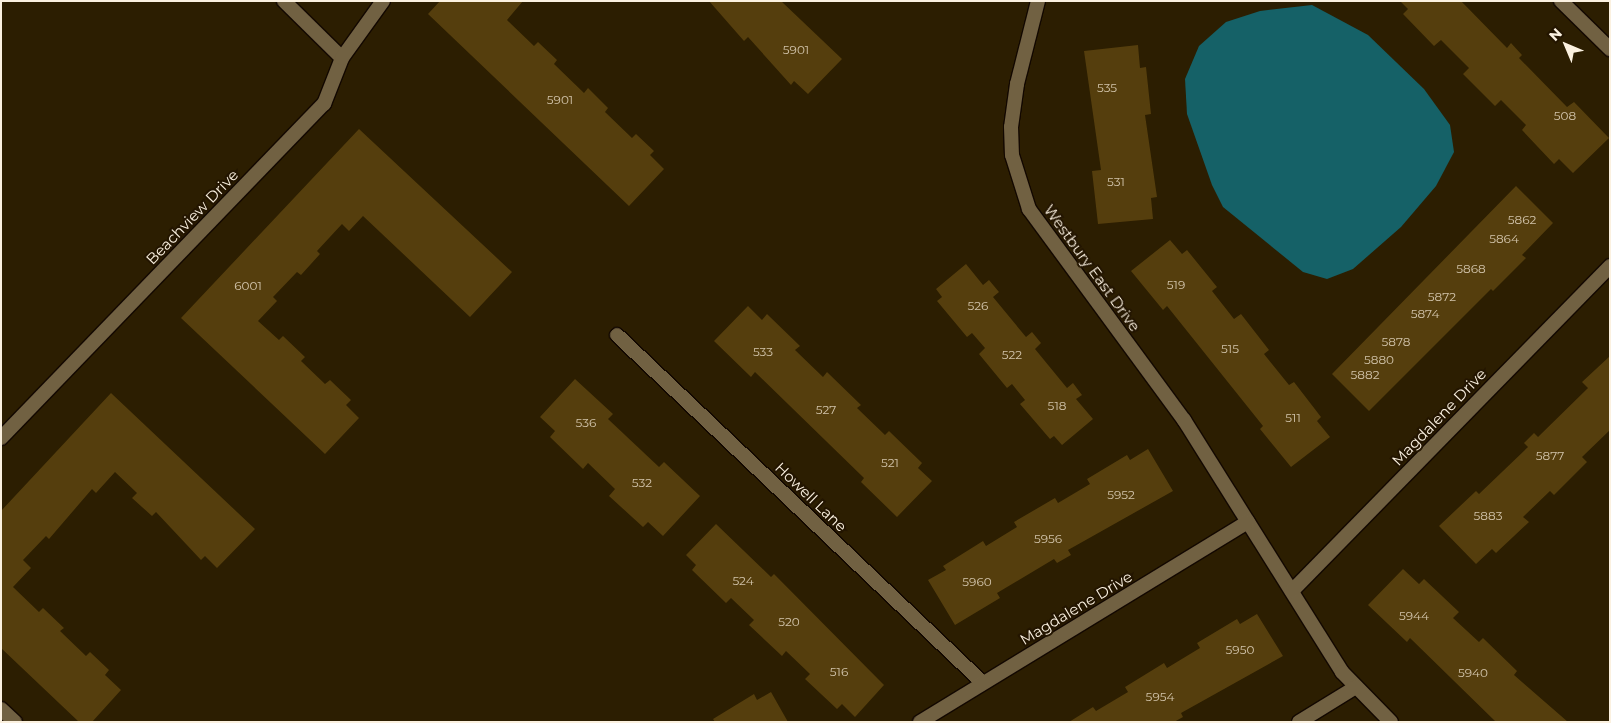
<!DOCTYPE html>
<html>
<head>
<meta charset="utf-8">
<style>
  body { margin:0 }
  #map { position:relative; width:1611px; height:723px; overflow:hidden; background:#2c1e01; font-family:Montserrat,sans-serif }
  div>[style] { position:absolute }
  .water>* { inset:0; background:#156167 }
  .building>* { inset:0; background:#553e0d }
  .roads { filter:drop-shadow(1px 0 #130800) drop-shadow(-1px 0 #130800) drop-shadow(0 1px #130800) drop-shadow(0 -1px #130800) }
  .minor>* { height:14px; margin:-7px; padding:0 7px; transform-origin:7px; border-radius:7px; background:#716142 }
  span { translate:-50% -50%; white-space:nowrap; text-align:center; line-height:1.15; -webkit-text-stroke:4px #231500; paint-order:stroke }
  .number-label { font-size:12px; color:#d2c4ab }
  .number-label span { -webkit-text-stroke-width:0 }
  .street-label { font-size:15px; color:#fbf1e0 }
  .frame { position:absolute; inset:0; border:2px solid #fbf1e0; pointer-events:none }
  .north { position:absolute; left:1541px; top:20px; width:50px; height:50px; -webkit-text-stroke:4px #231500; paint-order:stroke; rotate:315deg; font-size:14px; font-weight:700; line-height:20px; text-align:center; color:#fbf1e0 }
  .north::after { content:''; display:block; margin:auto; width:18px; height:22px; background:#fbf1e0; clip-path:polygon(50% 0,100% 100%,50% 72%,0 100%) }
</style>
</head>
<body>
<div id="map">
  <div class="water">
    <i style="clip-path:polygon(1312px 5px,1368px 35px,1424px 89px,1450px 125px,1454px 152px,1436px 186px,1401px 227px,1353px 269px,1327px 279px,1303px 272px,1223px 207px,1212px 185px,1187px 114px,1185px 79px,1199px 46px,1226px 22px,1260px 11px)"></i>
  </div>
  <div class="building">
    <i style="clip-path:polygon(440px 1px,523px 1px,507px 20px,534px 46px,538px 42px,557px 60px,554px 64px,584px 93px,588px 88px,608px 108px,605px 112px,632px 138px,636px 134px,654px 151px,650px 155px,664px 169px,629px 206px,428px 14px)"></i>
    <i style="clip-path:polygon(709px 1px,781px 1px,842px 59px,808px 94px,794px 81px,791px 85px,748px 37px,744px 41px)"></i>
    <i style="clip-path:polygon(1400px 1px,1461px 1px,1507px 48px,1511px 43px,1522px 55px,1519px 58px,1567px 107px,1574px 102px,1609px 138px,1573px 173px,1559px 159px,1554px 164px,1522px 130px,1526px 125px,1501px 100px,1495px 106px,1463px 74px,1469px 68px,1441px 40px,1434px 46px,1403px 14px,1408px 9px)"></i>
    <i style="clip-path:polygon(1138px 45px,1140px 68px,1146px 67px,1151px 114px,1145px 115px,1157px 197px,1151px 198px,1153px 219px,1098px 224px,1092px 171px,1101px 170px,1084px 51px)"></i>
    <i style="clip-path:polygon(359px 129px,512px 272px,470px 317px,363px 216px,349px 231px,342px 224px,317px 251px,320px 254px,301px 275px,297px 272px,273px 297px,277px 301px,258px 321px,279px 340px,283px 336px,305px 357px,301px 361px,325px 384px,330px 380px,351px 400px,346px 405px,359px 418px,325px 454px,181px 318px)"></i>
    <i style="clip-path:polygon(1516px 186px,1553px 223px,1522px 255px,1526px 258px,1493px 291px,1491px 289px,1369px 411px,1332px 374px)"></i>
    <i style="clip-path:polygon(1170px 240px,1182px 254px,1187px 250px,1217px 287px,1212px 291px,1234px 319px,1241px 314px,1269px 350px,1264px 354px,1289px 385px,1294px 382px,1321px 417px,1317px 421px,1330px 437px,1291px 467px,1260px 429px,1263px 426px,1167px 306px,1163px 310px,1131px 271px)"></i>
    <i style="clip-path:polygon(966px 264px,983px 285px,989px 280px,999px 292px,993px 297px,1026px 337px,1032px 332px,1041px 343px,1035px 349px,1067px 388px,1073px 383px,1082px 395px,1076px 399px,1093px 419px,1062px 445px,1054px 436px,1050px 439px,1020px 404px,1025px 400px,1012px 384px,1007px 388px,979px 354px,985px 348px,972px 333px,967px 337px,937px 301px,942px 297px,936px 289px)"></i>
    <i style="clip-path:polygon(748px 306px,762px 320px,767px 314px,800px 346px,795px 350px,823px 377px,827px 372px,861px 405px,857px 408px,885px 435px,889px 431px,922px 463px,918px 468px,932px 481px,897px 517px,861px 482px,864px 478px,755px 372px,751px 377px,714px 341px)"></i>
    <i style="clip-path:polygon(1610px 356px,1610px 430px,1582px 457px,1587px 462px,1554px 495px,1550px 491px,1523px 517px,1529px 522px,1496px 553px,1492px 549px,1476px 564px,1439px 526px,1476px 491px,1479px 494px,1528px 447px,1524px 443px,1534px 433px,1538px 437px,1588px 388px,1582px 382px)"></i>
    <i style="clip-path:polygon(575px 379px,613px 414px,608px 419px,659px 467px,664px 462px,700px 496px,663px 536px,648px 522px,643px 527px,609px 496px,615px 489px,588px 463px,583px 469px,550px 437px,555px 431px,540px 417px)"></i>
    <i style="clip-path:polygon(111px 393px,255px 529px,217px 568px,205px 556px,201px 560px,156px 512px,152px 516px,132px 498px,137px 493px,115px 472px,96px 493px,92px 489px,49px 539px,46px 536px,23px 560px,31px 568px,13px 587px,39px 612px,43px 608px,64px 628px,60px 631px,86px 656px,90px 652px,109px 670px,105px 675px,121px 690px,92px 722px,79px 722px,1px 648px,1px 511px)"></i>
    <i style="clip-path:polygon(1148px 449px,1173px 491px,1068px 550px,1071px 555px,1057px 563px,1054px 559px,997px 593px,1000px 598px,955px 625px,928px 580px,946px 570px,943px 566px,983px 541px,986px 546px,1017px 527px,1014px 522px,1055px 498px,1058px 503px,1090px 484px,1087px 479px,1127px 455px,1130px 460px)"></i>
    <i style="clip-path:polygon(716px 524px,771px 577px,774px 574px,884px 685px,855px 717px,842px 704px,837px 709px,805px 679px,810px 674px,786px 651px,782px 656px,749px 625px,754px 620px,731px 598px,726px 603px,692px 570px,696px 565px,686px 555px)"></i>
    <i style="clip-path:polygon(1403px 569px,1419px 584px,1424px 579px,1459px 612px,1453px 618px,1479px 642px,1483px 638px,1517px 671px,1514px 675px,1568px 722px,1496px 722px,1410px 638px,1407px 642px,1368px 605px)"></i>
    <i style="clip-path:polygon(1257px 614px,1283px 656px,1181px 713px,1183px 717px,1174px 722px,1069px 722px,1093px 707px,1096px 711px,1128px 692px,1125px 687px,1164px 663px,1167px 668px,1200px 648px,1197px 643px,1237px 619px,1240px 624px)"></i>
    <i style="clip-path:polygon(771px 692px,788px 722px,715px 722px,713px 719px,754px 694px,757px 700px)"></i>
  </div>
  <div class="roads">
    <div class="minor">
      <i style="left:284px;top:1px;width:81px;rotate:44.5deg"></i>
      <i style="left:1038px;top:1px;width:86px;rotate:104.2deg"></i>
      <i style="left:1017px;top:84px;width:43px;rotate:97.9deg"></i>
      <i style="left:1011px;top:127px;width:28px;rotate:88deg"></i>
      <i style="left:1012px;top:155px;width:57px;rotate:72.5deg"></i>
      <i style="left:1029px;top:209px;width:262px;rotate:53.7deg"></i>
      <i style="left:1184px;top:420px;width:297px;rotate:57.9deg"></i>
      <i style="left:1342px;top:672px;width:70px;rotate:45.6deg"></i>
      <i style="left:1561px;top:1px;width:69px;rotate:44.4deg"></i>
      <i style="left:617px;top:335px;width:505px;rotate:43.56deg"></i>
      <i style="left:1px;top:438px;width:465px;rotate:-46deg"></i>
      <i style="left:324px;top:104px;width:49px;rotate:-68.6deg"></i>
      <i style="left:342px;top:58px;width:70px;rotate:-54.3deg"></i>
      <i style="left:1292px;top:591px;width:455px;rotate:-45.6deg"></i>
      <i style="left:1px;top:709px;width:19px;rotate:43deg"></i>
      <i style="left:920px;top:722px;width:384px;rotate:-31.4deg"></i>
      <i style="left:1299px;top:722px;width:67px;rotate:-31.6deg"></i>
    </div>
  </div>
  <div class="number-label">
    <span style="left:796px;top:50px">5901</span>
    <span style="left:1107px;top:88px">535</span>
    <span style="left:560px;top:100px">5901</span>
    <span style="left:1565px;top:116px">508</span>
    <span style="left:1116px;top:182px">531</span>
    <span style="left:1522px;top:220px">5862</span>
    <span style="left:1504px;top:239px">5864</span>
    <span style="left:1471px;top:269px">5868</span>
    <span style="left:1176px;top:285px">519</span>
    <span style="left:248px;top:286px">6001</span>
    <span style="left:1442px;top:297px">5872</span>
    <span style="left:978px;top:306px">526</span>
    <span style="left:1425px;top:314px">5874</span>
    <span style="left:1396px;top:342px">5878</span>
    <span style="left:1230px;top:349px">515</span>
    <span style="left:763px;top:352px">533</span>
    <span style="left:1012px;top:355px">522</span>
    <span style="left:1379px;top:360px">5880</span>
    <span style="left:1365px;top:375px">5882</span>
    <span style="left:1057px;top:406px">518</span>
    <span style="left:826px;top:410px">527</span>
    <span style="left:1293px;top:418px">511</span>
    <span style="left:586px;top:423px">536</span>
    <span style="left:1550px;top:456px">5877</span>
    <span style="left:890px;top:463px">521</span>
    <span style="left:642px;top:483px">532</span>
    <span style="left:1121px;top:495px">5952</span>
    <span style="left:1488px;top:516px">5883</span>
    <span style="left:1048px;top:539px">5956</span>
    <span style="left:743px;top:581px">524</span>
    <span style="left:977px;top:582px">5960</span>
    <span style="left:1414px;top:616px">5944</span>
    <span style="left:789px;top:622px">520</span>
    <span style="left:1240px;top:650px">5950</span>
    <span style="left:839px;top:672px">516</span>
    <span style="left:1473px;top:673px">5940</span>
    <span style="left:1160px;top:697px">5954</span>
  </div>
  <div class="street-label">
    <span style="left:192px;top:217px;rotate:-46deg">Beachview Drive</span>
    <span style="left:1092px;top:268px;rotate:54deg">Westbury East Drive</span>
    <span style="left:1439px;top:417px;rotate:-46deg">Magdalene Drive</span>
    <span style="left:811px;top:497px;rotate:44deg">Howell Lane</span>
    <span style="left:1076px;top:608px;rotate:-31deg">Magdalene Drive</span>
  </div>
  <div class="frame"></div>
  <div class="north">N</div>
</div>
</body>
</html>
